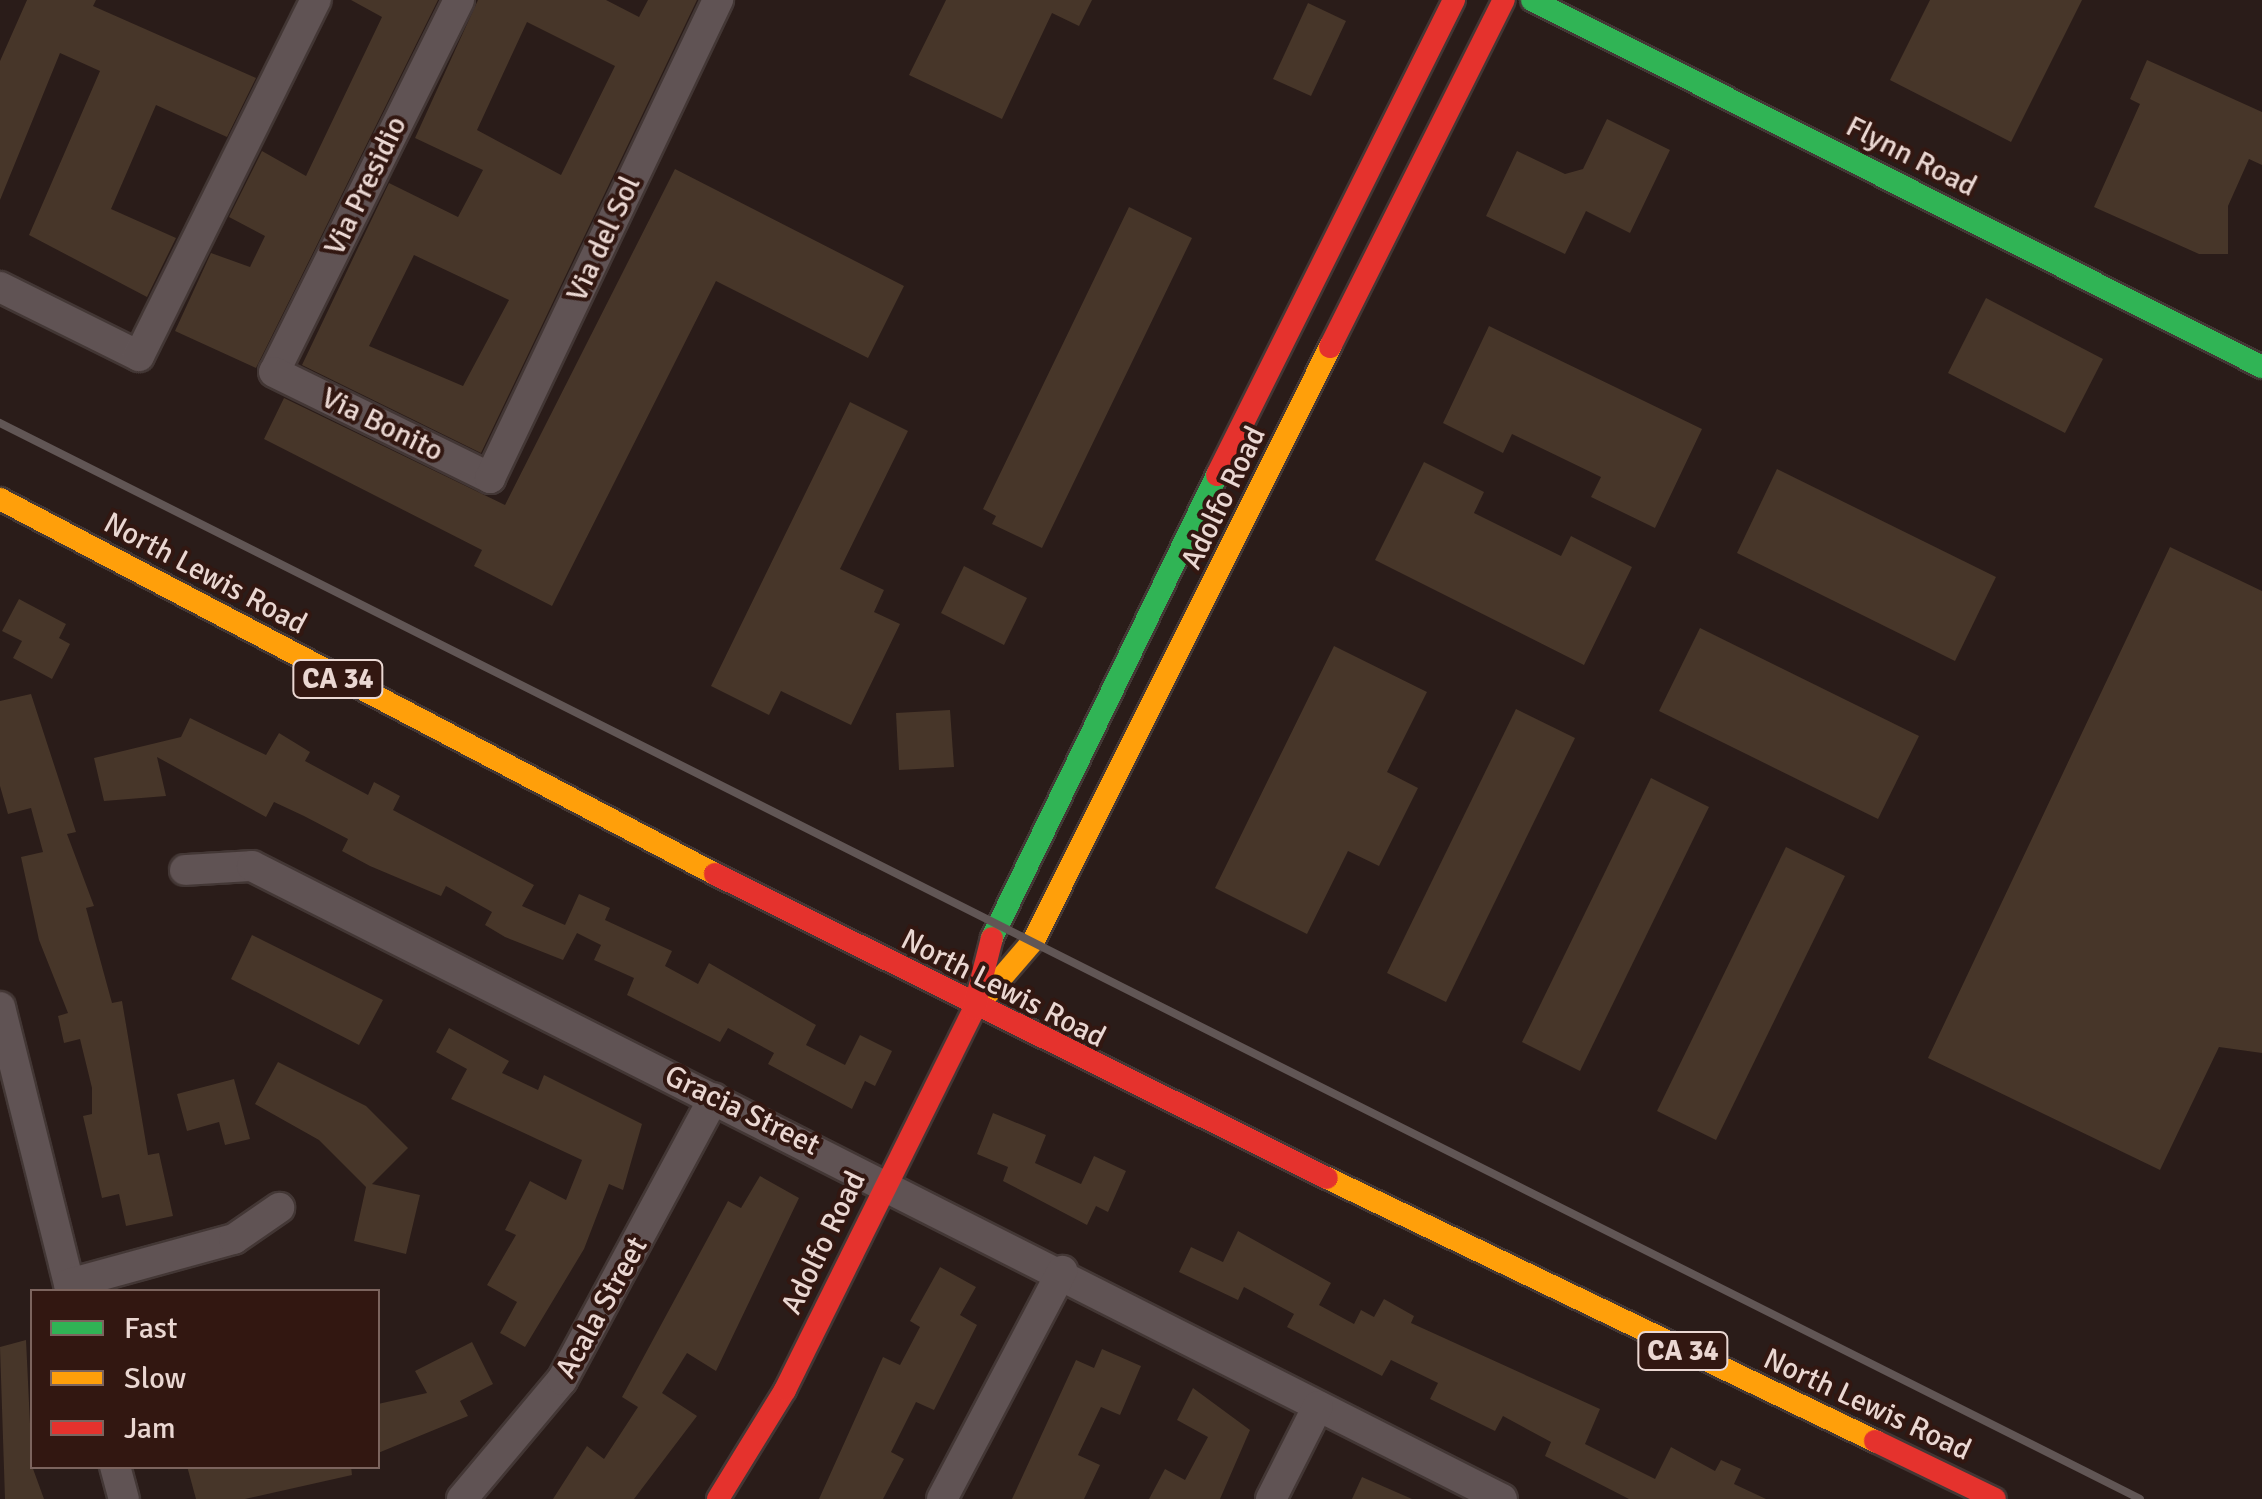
<!DOCTYPE html>
<html>
<head>
<meta charset="utf-8">
<style>
  body { margin:0 }
  #map { position:relative; width:2262px; height:1499px; overflow:hidden; background:#2a1c19; font-family:Signika,sans-serif }
  div>[style] { position:absolute }
  .building>* { inset:0; background:#473629 }
  .roads { filter:drop-shadow(2px 0 #433735) drop-shadow(-2px 0 #433735) drop-shadow(0 2px #433735) drop-shadow(0 -2px #433735) }
  .street>* { height:30px; margin:-15px; padding:0 15px; transform-origin:15px; border-radius:15px; background:#605354 }
  .fast>* { height:22px; margin:-11px; padding:0 11px; transform-origin:11px; border-radius:11px; background:#30b455 }
  .slow>* { height:22px; margin:-11px; padding:0 11px; transform-origin:11px; border-radius:11px; background:#ff9f0a }
  .jam>* { height:22px; margin:-11px; padding:0 11px; transform-origin:11px; border-radius:11px; background:#e5322d }
  .rail>* { height:8px; margin:-4px; padding:0 4px; transform-origin:4px; border-radius:4px; background:#615655 }
  span { translate:-50% -50%; white-space:nowrap; text-align:center; line-height:1.15; -webkit-text-stroke:8px #321711; paint-order:stroke }
  .shield-label span { padding:2px 8px; background:#321711; border:2px solid; border-radius:8px; -webkit-text-stroke-width:0 }
  .shield-label { font-size:28px; color:#ead7d2; font-weight:700 }
  .street-label { font-size:30px; color:#ead7d2 }
  .legend { position:absolute; left:30px; top:1289px; width:350px; height:180px; box-sizing:border-box; background:#321711; border:2px solid #7c645e; margin:0; padding:12px 18px; list-style:none; font-size:30px; color:#ead7d2 }
  .legend li { display:flex; align-items:center; gap:20px; height:50px }
  .legend b { width:50px; border:2px solid #7c645e }
</style>
</head>
<body>
<div id="map">
  <div class="building">
    <i style="clip-path:polygon(27px 0,96px 0,93px 6px,256px 78px,227px 137px,156px 105px,111px 209px,176px 238px,147px 297px,29px 235px,100px 71px,60px 53px,0 200px,0 61px)"></i>
    <i style="clip-path:polygon(351px 0,438px 0,256px 368px,175px 331px,211px 253px,250px 267px,265px 236px,229px 217px,262px 151px,306px 176px,382px 17px)"></i>
    <i style="clip-path:polygon(evenodd,478px 0,606px 0,639px 17px,648px 0,697px 0,481px 453px,302px 365px,389px 183px,458px 217px,483px 170px,415px 138px,478px 0,527px 22px,615px 66px,561px 175px,477px 130px,527px 22px,478px 0,414px 255px,509px 300px,463px 386px,369px 346px,414px 255px)"></i>
    <i style="clip-path:polygon(946px 0,1092px 0,1079px 26px,1052px 13px,1002px 119px,909px 75px)"></i>
    <i style="clip-path:polygon(1930px 0,2082px 0,2011px 142px,1890px 80px)"></i>
    <i style="clip-path:polygon(1308px 3px,1346px 21px,1311px 96px,1273px 79px)"></i>
    <i style="clip-path:polygon(2147px 60px,2262px 112px,2262px 165px,2249px 159px,2228px 206px,2228px 254px,2199px 254px,2094px 207px,2140px 104px,2130px 99px)"></i>
    <i style="clip-path:polygon(1607px 119px,1670px 150px,1630px 233px,1586px 211px,1565px 254px,1486px 216px,1517px 151px,1565px 174px,1583px 169px)"></i>
    <i style="clip-path:polygon(675px 169px,904px 286px,868px 358px,716px 281px,552px 606px,474px 566px,482px 550px,264px 439px,284px 398px,505px 505px)"></i>
    <i style="clip-path:polygon(1129px 207px,1192px 238px,1042px 548px,992px 524px,996px 516px,983px 509px)"></i>
    <i style="clip-path:polygon(1986px 298px,2103px 359px,2065px 433px,1948px 373px)"></i>
    <i style="clip-path:polygon(1489px 326px,1702px 429px,1655px 528px,1591px 497px,1601px 477px,1512px 434px,1503px 453px,1443px 423px)"></i>
    <i style="clip-path:polygon(850px 402px,908px 431px,840px 569px,884px 590px,874px 612px,900px 624px,851px 725px,781px 691px,769px 715px,711px 686px)"></i>
    <i style="clip-path:polygon(1424px 462px,1484px 492px,1474px 513px,1561px 556px,1571px 536px,1632px 567px,1584px 665px,1375px 560px)"></i>
    <i style="clip-path:polygon(1777px 469px,1996px 577px,1955px 661px,1737px 553px)"></i>
    <i style="clip-path:polygon(2170px 547px,2262px 591px,2262px 1053px,2219px 1047px,2160px 1170px,1928px 1058px)"></i>
    <i style="clip-path:polygon(964px 566px,1027px 598px,1004px 645px,941px 613px)"></i>
    <i style="clip-path:polygon(19px 599px,66px 624px,59px 638px,70px 644px,52px 679px,13px 658px,22px 641px,2px 631px)"></i>
    <i style="clip-path:polygon(1700px 628px,1919px 736px,1878px 819px,1659px 711px)"></i>
    <i style="clip-path:polygon(1334px 646px,1427px 692px,1387px 772px,1418px 788px,1379px 866px,1348px 851px,1307px 934px,1215px 888px)"></i>
    <i style="clip-path:polygon(31px 694px,76px 832px,67px 834px,94px 906px,86px 908px,112px 1003px,122px 1001px,148px 1155px,159px 1153px,173px 1216px,126px 1226px,119px 1194px,102px 1198px,83px 1116px,92px 1114px,92px 1088px,80px 1039px,64px 1043px,58px 1016px,68px 1013px,39px 940px,21px 857px,43px 852px,31px 808px,8px 814px,0 786px,0 701px)"></i>
    <i style="clip-path:polygon(1516px 709px,1575px 738px,1446px 1002px,1387px 973px)"></i>
    <i style="clip-path:polygon(950px 710px,954px 767px,899px 770px,896px 713px)"></i>
    <i style="clip-path:polygon(190px 718px,266px 755px,279px 733px,310px 752px,305px 761px,368px 795px,374px 782px,400px 796px,393px 810px,534px 885px,522px 906px,565px 925px,579px 894px,610px 908px,605px 920px,672px 951px,665px 966px,698px 984px,709px 963px,816px 1025px,806px 1045px,845px 1065px,860px 1035px,892px 1051px,875px 1086px,865px 1081px,852px 1109px,768px 1064px,774px 1053px,728px 1028px,720px 1042px,627px 995px,634px 978px,594px 960px,601px 945px,577px 933px,563px 960px,505px 937px,485px 925px,492px 912px,446px 886px,441px 896px,370px 866px,342px 851px,348px 839px,304px 816px,274px 802px,266px 817px,157px 757px,166px 796px,104px 801px,94px 758px,181px 737px)"></i>
    <i style="clip-path:polygon(1651px 778px,1709px 807px,1580px 1071px,1522px 1042px)"></i>
    <i style="clip-path:polygon(1786px 847px,1845px 876px,1716px 1140px,1657px 1111px)"></i>
    <i style="clip-path:polygon(252px 935px,383px 1000px,359px 1045px,231px 979px)"></i>
    <i style="clip-path:polygon(449px 1028px,509px 1061px,502px 1073px,538px 1090px,544px 1075px,642px 1124px,623px 1190px,609px 1184px,584px 1249px,525px 1347px,500px 1333px,517px 1302px,487px 1285px,516px 1235px,505px 1230px,530px 1181px,566px 1200px,582px 1160px,451px 1099px,467px 1069px,436px 1052px)"></i>
    <i style="clip-path:polygon(278px 1062px,366px 1106px,408px 1148px,372px 1184px,420px 1195px,406px 1254px,354px 1241px,366px 1187px,319px 1140px,255px 1104px)"></i>
    <i style="clip-path:polygon(234px 1079px,250px 1139px,225px 1145px,219px 1122px,187px 1131px,177px 1094px)"></i>
    <i style="clip-path:polygon(993px 1113px,1046px 1135px,1035px 1163px,1081px 1184px,1094px 1156px,1126px 1171px,1108px 1212px,1096px 1206px,1087px 1225px,1003px 1181px,1008px 1167px,977px 1154px)"></i>
    <i style="clip-path:polygon(760px 1176px,799px 1198px,716px 1371px,687px 1353px,662px 1393px,697px 1416px,634px 1499px,553px 1499px,587px 1446px,604px 1459px,638px 1407px,622px 1397px,728px 1201px,741px 1208px)"></i>
    <i style="clip-path:polygon(1238px 1231px,1331px 1283px,1319px 1305px,1354px 1324px,1361px 1310px,1374px 1317px,1384px 1299px,1414px 1316px,1411px 1323px,1600px 1409px,1585px 1444px,1655px 1479px,1671px 1447px,1715px 1471px,1721px 1460px,1741px 1469px,1734px 1484px,1766px 1499px,1629px 1499px,1545px 1456px,1551px 1442px,1503px 1416px,1495px 1431px,1430px 1399px,1438px 1383px,1391px 1360px,1382px 1376px,1287px 1327px,1294px 1314px,1244px 1287px,1238px 1300px,1179px 1272px,1191px 1247px,1223px 1262px)"></i>
    <i style="clip-path:polygon(940px 1267px,976px 1287px,960px 1315px,977px 1325px,934px 1410px,916px 1402px,891px 1452px,904px 1459px,883px 1499px,819px 1499px,883px 1357px,900px 1365px,920px 1327px,910px 1321px)"></i>
    <i style="clip-path:polygon(26px 1340px,32px 1466px,44px 1499px,5px 1499px,0 1347px)"></i>
    <i style="clip-path:polygon(472px 1342px,493px 1384px,460px 1401px,468px 1416px,378px 1453px,378px 1404px,427px 1393px,415px 1371px)"></i>
    <i style="clip-path:polygon(1102px 1349px,1141px 1366px,1120px 1415px,1101px 1407px,1078px 1455px,1100px 1465px,1084px 1499px,1012px 1499px,1076px 1360px,1094px 1368px)"></i>
    <i style="clip-path:polygon(1193px 1388px,1250px 1430px,1220px 1499px,1149px 1499px,1165px 1469px,1185px 1480px,1208px 1437px,1177px 1420px)"></i>
    <i style="clip-path:polygon(187px 1466px,351px 1466px,352px 1475px,245px 1499px,196px 1499px)"></i>
    <i style="clip-path:polygon(1362px 1477px,1412px 1499px,1352px 1499px)"></i>
  </div>
  <div class="roads">
    <div class="street">
      <i style="left:459px;top:0;width:415px;rotate:116.4deg"></i>
      <i style="left:274px;top:372px;width:241px;rotate:26.1deg"></i>
      <i style="left:490px;top:478px;width:530px;rotate:-64.5deg"></i>
      <i style="left:0;top:287px;width:155px;rotate:26.4deg"></i>
      <i style="left:139px;top:356px;width:398px;rotate:-63.6deg"></i>
      <i style="left:185px;top:870px;width:67px;rotate:-3.4deg"></i>
      <i style="left:252px;top:866px;width:1401px;rotate:26.86deg"></i>
      <i style="left:0;top:1007px;width:294px;rotate:76deg"></i>
      <i style="left:69px;top:1284px;width:171px;rotate:-15.3deg"></i>
      <i style="left:234px;top:1239px;width:55px;rotate:-34.6deg"></i>
      <i style="left:115px;top:1466px;width:34px;rotate:75deg"></i>
      <i style="left:462px;top:1499px;width:155px;rotate:-50deg"></i>
      <i style="left:562px;top:1380px;width:320px;rotate:-61.7deg"></i>
      <i style="left:942px;top:1499px;width:258px;rotate:-62.2deg"></i>
      <i style="left:1271px;top:1499px;width:104px;rotate:-63.2deg"></i>
    </div>
    <div class="fast">
      <i style="left:1532px;top:0;width:817px;rotate:26.69deg"></i>
      <i style="left:992px;top:938px;width:515px;rotate:-64.08deg"></i>
    </div>
    <div class="slow">
      <i style="left:0;top:499px;width:807px;rotate:27.68deg"></i>
      <i style="left:978px;top:1005px;width:86px;rotate:-49.3deg"></i>
      <i style="left:1034px;top:940px;width:663px;rotate:-63.47deg"></i>
      <i style="left:1327px;top:1178px;width:608px;rotate:25.64deg"></i>
    </div>
    <div class="jam">
      <i style="left:1330px;top:347px;width:388px;rotate:-63.4deg"></i>
      <i style="left:1217px;top:475px;width:531px;rotate:-63.48deg"></i>
      <i style="left:715px;top:874px;width:683px;rotate:26.42deg"></i>
      <i style="left:1875px;top:1441px;width:133px;rotate:25.8deg"></i>
      <i style="left:718px;top:1499px;width:128px;rotate:-58.4deg"></i>
      <i style="left:785px;top:1390px;width:425px;rotate:-63.6deg"></i>
      <i style="left:974px;top:1009px;width:73px;rotate:-75.8deg"></i>
    </div>
  </div>
  <div class="rail">
    <i style="left:0;top:423px;width:2395px;rotate:26.69deg"></i>
  </div>
  <div class="shield-label">
    <span style="left:338px;top:679px">CA 34</span>
    <span style="left:1683px;top:1351px">CA 34</span>
  </div>
  <div class="street-label">
    <span style="left:1911px;top:157px;rotate:27deg">Flynn Road</span>
    <span style="left:366px;top:186px;rotate:-64deg">Via Presidio</span>
    <span style="left:604px;top:239px;rotate:-65deg">Via del Sol</span>
    <span style="left:382px;top:425px;rotate:26deg">Via Bonito</span>
    <span style="left:1224px;top:498px;rotate:-64deg">Adolfo Road</span>
    <span style="left:205px;top:574px;rotate:28deg">North Lewis Road</span>
    <span style="left:1003px;top:989px;rotate:27deg">North Lewis Road</span>
    <span style="left:742px;top:1111px;rotate:26deg">Gracia Street</span>
    <span style="left:824px;top:1243px;rotate:-64deg">Adolfo Road</span>
    <span style="left:602px;top:1308px;rotate:-61deg">Acala Street</span>
    <span style="left:1867px;top:1405px;rotate:25deg">North Lewis Road</span>
  </div>
  <ul class="legend">
  <li><b style="height:12px;background:#30b455"></b>Fast</li>
  <li><b style="height:12px;background:#ff9f0a"></b>Slow</li>
  <li><b style="height:12px;background:#e5322d"></b>Jam</li>
  </ul>
</div>
</body>
</html>
